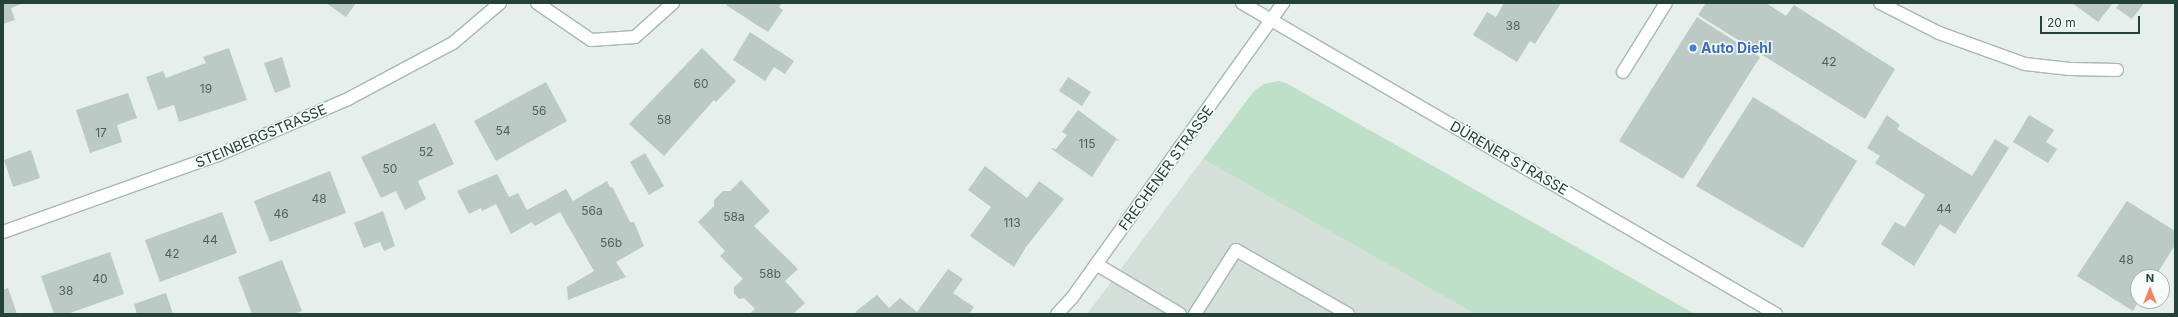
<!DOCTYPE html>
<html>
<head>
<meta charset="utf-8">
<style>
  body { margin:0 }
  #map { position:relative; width:2178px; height:317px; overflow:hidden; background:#e6efeb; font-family:Inter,sans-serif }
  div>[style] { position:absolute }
  .built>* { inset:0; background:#d4dfda }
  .green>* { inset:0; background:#bfe0c8 }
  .building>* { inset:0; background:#bbcac4 }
  .roads { filter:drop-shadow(1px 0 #a8b8b2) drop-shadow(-1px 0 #a8b8b2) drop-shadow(0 1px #a8b8b2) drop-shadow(0 -1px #a8b8b2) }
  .lane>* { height:12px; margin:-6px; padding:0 6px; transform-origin:6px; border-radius:6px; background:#fff }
  .street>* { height:12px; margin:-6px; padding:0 6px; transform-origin:6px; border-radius:6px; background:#fff }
  .secondary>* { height:12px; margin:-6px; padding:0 6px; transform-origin:6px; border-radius:6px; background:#fff }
  .dots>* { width:11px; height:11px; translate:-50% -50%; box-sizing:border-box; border:2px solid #f7fbf9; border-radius:50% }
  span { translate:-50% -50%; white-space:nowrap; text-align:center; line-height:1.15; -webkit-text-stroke:3px #f7fbf9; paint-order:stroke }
  .number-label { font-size:12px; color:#4a645c }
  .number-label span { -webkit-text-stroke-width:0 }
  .shop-label { font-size:14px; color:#366cbe; font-weight:700 }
  .left { translate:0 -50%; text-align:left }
  .street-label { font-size:14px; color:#24423a }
  .frame { position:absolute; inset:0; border:4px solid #24423a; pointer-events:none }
  .north { position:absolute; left:2130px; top:269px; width:40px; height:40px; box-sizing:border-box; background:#f7fbf9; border:1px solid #a3b1ad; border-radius:50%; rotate:0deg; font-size:11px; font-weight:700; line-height:16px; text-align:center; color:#24423a }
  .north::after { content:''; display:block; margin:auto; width:14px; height:18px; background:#f4845f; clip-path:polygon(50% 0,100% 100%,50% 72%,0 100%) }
  .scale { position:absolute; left:2040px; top:16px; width:100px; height:18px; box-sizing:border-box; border:2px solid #24423a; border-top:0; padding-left:5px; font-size:12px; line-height:14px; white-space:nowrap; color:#24423a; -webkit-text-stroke:3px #f7fbf9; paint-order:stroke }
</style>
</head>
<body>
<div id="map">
  <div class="built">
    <i style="clip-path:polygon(1203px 159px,1475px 314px,1087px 314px)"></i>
  </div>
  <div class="green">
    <i style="clip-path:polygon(1279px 81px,1288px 84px,1695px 314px,1475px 314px,1203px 159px,1254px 91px,1264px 84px)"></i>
  </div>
  <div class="building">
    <i style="clip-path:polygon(3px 3px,24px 3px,11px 8px,15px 20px,3px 24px)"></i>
    <i style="clip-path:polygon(326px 3px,356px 3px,346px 17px)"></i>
    <i style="clip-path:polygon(728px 3px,782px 3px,779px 7px,783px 10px,768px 32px,726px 5px)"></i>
    <i style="clip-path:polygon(1504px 3px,1561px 3px,1535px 44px,1530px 41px,1517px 62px,1473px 35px,1487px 12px,1496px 17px)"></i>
    <i style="clip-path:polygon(1706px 3px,1766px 3px,1786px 16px,1794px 5px,1895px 69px,1865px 119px,1698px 15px)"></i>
    <i style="clip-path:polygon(2072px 3px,2113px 3px,2098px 22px)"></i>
    <i style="clip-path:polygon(2120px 3px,2144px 3px,2132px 19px,2116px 8px)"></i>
    <i style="clip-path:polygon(1697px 17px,1760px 57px,1683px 179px,1619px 141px)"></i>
    <i style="clip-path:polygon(750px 32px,794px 61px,785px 74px,774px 67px,765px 81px,733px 60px)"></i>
    <i style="clip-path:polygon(229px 48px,247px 100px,179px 122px,174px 105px,158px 110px,146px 77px,163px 71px,166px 78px,206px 63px,203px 57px)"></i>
    <i style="clip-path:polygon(702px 48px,736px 81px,716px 102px,714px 100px,664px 156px,629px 124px)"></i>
    <i style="clip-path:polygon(282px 57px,291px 87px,275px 93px,264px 63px)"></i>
    <i style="clip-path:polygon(1068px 77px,1091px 92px,1082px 106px,1059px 91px)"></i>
    <i style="clip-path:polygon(546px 82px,567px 121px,496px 161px,474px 121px)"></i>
    <i style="clip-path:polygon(128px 93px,137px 118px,117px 125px,122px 142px,90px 153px,76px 110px)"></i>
    <i style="clip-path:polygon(1753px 97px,1857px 161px,1803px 248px,1696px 186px)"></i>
    <i style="clip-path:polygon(1078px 110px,1120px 141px,1116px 140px,1092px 177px,1050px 148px,1056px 149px,1067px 135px,1062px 132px)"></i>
    <i style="clip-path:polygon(1887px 115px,1900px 125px,1897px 129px,1972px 176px,1995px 139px,2009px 148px,1955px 234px,1940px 224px,1914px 266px,1881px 244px,1895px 222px,1905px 227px,1925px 195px,1875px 163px,1880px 156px,1867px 148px)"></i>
    <i style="clip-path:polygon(2029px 115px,2054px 130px,2046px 142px,2057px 149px,2048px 163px,2013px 142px)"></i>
    <i style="clip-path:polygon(435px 123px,454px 164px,418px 181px,426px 199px,405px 210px,396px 191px,381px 198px,361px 157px)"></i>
    <i style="clip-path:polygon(31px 150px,40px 178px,13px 187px,4px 160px)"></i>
    <i style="clip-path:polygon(645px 153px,664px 186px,649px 195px,630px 162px)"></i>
    <i style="clip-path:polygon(985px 166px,1027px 198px,1039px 181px,1064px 199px,1026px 247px,1014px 267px,970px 236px,991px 207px,968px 190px)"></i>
    <i style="clip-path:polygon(330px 171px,346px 213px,270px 242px,254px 201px)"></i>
    <i style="clip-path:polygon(497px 174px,509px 197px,518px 193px,527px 210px,566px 189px,573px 201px,607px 181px,610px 187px,613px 188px,630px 222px,634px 222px,644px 246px,616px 262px,626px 277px,568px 300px,567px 287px,594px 271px,560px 212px,535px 226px,532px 222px,511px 234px,496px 204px,482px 211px,481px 208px,469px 214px,457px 191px)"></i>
    <i style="clip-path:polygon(741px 180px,770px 211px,754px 226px,798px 269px,785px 281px,805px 303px,793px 314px,749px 314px,755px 309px,744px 298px,739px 299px,734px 293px,734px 287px,743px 279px,720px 256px,725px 251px,698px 222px,714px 206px,714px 200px,723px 191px,730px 191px)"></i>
    <i style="clip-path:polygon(2127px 201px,2175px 231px,2175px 245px,2155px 277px,2138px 277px,2139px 301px,2133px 311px,2077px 276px)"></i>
    <i style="clip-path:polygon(383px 211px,395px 246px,384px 251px,380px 242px,364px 248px,354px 223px)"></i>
    <i style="clip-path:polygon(222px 212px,237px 253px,160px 282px,145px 240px)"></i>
    <i style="clip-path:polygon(110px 252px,124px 294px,67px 314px,54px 314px,41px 276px)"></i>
    <i style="clip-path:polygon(282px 260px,302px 311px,294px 314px,252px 314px,238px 277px)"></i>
    <i style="clip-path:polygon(948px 269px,963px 279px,953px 293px,974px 307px,969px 314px,857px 314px,855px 312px,877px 295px,889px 308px,900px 298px,917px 312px)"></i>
    <i style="clip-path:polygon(8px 288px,17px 314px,3px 314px,3px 290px)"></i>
    <i style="clip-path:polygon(166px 293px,173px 314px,137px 314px,134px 304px)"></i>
  </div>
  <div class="roads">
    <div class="lane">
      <i style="left:591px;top:40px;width:44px;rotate:-3.9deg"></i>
      <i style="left:635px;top:37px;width:51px;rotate:-41.8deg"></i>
      <i style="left:1623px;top:72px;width:81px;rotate:-58.1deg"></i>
      <i style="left:1096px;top:264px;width:98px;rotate:30.8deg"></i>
      <i style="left:1195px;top:314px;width:76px;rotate:-57.4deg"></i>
      <i style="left:1236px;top:250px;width:129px;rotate:29.7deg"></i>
    </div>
    <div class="street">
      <i style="left:537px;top:3px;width:65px;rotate:34.4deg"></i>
      <i style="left:1880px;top:3px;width:66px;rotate:27deg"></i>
      <i style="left:1939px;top:33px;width:91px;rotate:19.8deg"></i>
      <i style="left:2025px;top:64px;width:45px;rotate:6.3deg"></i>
      <i style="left:2070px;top:69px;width:47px;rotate:1.2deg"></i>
      <i style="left:3px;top:232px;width:228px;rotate:-19.7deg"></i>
      <i style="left:218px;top:155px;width:142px;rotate:-23.3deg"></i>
      <i style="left:348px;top:99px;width:119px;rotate:-28.1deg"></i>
      <i style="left:453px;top:43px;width:62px;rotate:-40.4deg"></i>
      <i style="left:1057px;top:314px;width:22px;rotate:-47deg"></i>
      <i style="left:1072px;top:298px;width:363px;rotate:-54.4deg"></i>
    </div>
    <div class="secondary">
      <i style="left:1242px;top:3px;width:618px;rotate:30.22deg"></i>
    </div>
  </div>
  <div class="dots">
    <i style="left:1693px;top:48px;background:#3f7fe0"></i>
  </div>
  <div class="number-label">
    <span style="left:1513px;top:26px">38</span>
    <span style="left:1829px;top:62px">42</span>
    <span style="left:701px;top:84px">60</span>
    <span style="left:206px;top:89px">19</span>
    <span style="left:539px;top:111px">56</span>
    <span style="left:664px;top:120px">58</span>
    <span style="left:503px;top:131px">54</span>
    <span style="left:101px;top:133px">17</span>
    <span style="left:1087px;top:144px">115</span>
    <span style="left:426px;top:152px">52</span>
    <span style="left:390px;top:169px">50</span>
    <span style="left:319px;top:199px">48</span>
    <span style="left:1944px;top:209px">44</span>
    <span style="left:592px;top:211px">56a</span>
    <span style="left:281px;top:214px">46</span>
    <span style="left:734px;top:217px">58a</span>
    <span style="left:1012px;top:223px">113</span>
    <span style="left:210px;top:240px">44</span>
    <span style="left:611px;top:243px">56b</span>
    <span style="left:172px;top:254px">42</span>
    <span style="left:2126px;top:260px">48</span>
    <span style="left:770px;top:274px">58b</span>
    <span style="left:100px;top:279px">40</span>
    <span style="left:66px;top:291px">38</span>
  </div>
  <div class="shop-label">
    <span class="left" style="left:1701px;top:48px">Auto Diehl</span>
  </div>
  <div class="street-label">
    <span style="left:261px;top:136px;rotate:-23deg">STEINBERGSTRASSE</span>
    <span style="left:1509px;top:158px;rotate:30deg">DÜRENER STRASSE</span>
    <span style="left:1166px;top:168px;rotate:-54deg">FRECHENER STRASSE</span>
  </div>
  <div class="frame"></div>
  <div class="north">N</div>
  <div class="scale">20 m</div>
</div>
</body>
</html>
